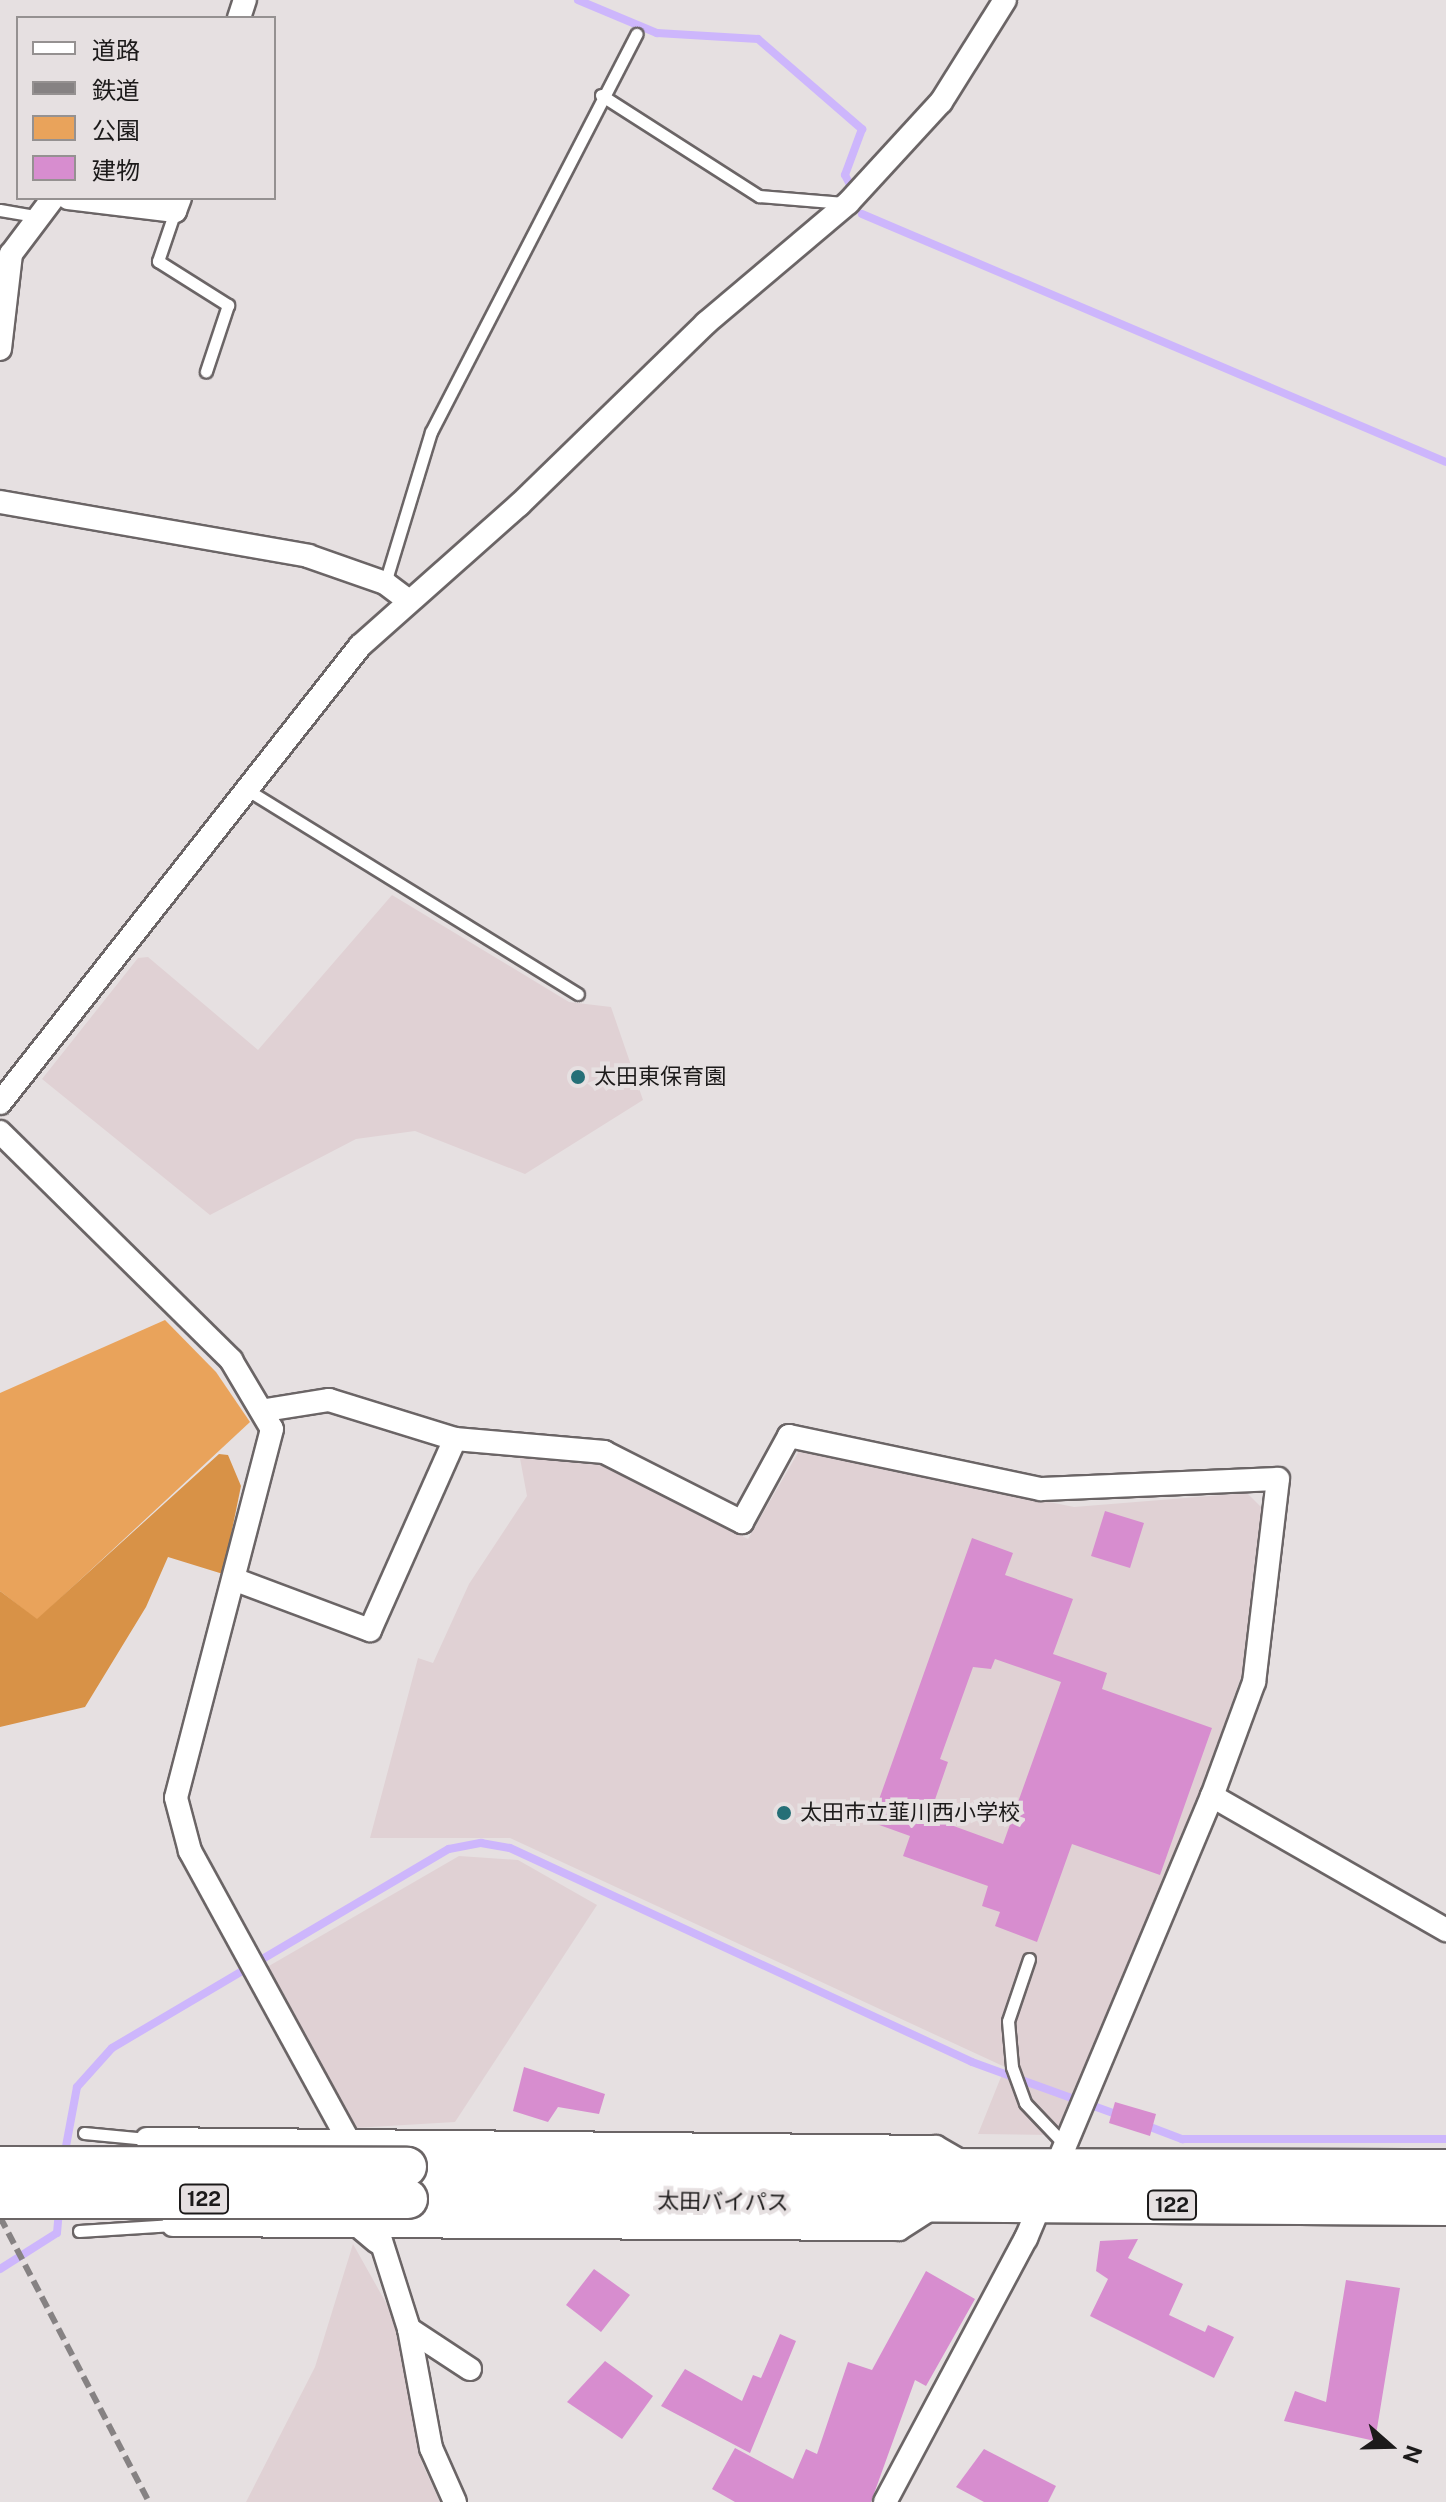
<!DOCTYPE html>
<html>
<head>
<meta charset="utf-8">
<style>
  body { margin:0 }
  #map { position:relative; width:1446px; height:2502px; overflow:hidden; background:#e6e0e1; font-family:"Public Sans","Noto Sans JP",sans-serif }
  div>[style] { position:absolute }
  .built>* { inset:0; background:#e0d1d4 }
  .green>* { inset:0; background:#e9a35b }
  .forest>* { inset:0; background:#d89247 }
  .stream>* { height:8px; margin:-4px; padding:0 4px; transform-origin:4px; border-radius:4px; background:#cdb6fc }
  .building>* { inset:0; background:#d78dcf }
  .roads { filter:drop-shadow(2px 0 #6b6566) drop-shadow(-2px 0 #6b6566) drop-shadow(0 2px #6b6566) drop-shadow(0 -2px #6b6566) }
  .service>* { height:11px; margin:-5.5px; padding:0 5.5px; transform-origin:5.5px; border-radius:5.5px; background:#fff }
  .minor>* { height:22px; margin:-11px; padding:0 11px; transform-origin:11px; border-radius:11px; background:#fff }
  .trunk>* { height:38px; margin:-19px; padding:0 19px; transform-origin:19px; border-radius:19px; background:#fff }
  .rail>* { height:6px; margin-top:-3px; transform-origin:0; background:repeating-linear-gradient(90deg,#868283 0 12px,transparent 0 18px) }
  .bridges { filter:drop-shadow(2px 0 #6b6566) drop-shadow(-2px 0 #6b6566) drop-shadow(0 2px #6b6566) drop-shadow(0 -2px #6b6566) }
  .trunk-bridge>* { height:38px; margin:-19px; padding:0 19px; transform-origin:19px; border-radius:19px; background:#fff }
  .dots>* { width:22px; height:22px; translate:-50% -50%; box-sizing:border-box; border:4px solid #e6e0e1; border-radius:50% }
  span { translate:-50% -50%; white-space:nowrap; text-align:center; line-height:1.15; -webkit-text-stroke:8px #e6e0e1; paint-order:stroke }
  .shield-label span { padding:2px 6px; background:#e6e0e1; border:2px solid; border-radius:6px; -webkit-text-stroke-width:0 }
  .shield-label { font-size:20px; color:#1c1a1a; font-weight:700 }
  .poi-label { font-size:22px; color:#1c1a1a }
  .left { translate:0 -50%; text-align:left }
  .street-label { font-size:22px; color:#1c1a1a }
  .legend { position:absolute; left:16px; top:16px; width:260px; height:184px; box-sizing:border-box; background:#e6e0e1; border:2px solid #959191; margin:0; padding:10px 14px; list-style:none; font-size:24px; color:#1c1a1a }
  .legend li { display:flex; align-items:center; gap:16px; height:40px }
  .legend b { width:40px; border:2px solid #959191 }
  .north { position:absolute; left:1350px; top:2406px; width:80px; height:80px; -webkit-text-stroke:6px #e6e0e1; paint-order:stroke; rotate:110deg; font-size:22px; font-weight:700; line-height:32px; text-align:center; color:#1c1a1a }
  .north::after { content:''; display:block; margin:auto; width:28px; height:36px; background:#1c1a1a; clip-path:polygon(50% 0,100% 100%,50% 72%,0 100%) }
</style>
</head>
<body>
<div id="map">
  <div class="built">
    <i style="clip-path:polygon(392px 895px,569px 1002px,611px 1007px,643px 1100px,525px 1174px,415px 1131px,356px 1139px,210px 1215px,42px 1079px,138px 958px,148px 957px,258px 1050px)"></i>
    <i style="clip-path:polygon(799px 1451px,1074px 1507px,1247px 1493px,1263px 1509px,1242px 1674px,1200px 1792px,1055px 2135px,978px 2134px,1005px 2067px,510px 1838px,370px 1838px,418px 1658px,433px 1663px,469px 1584px,527px 1496px,519px 1453px,600px 1465px,748px 1539px)"></i>
    <i style="clip-path:polygon(459px 1856px,518px 1860px,597px 1905px,455px 2122px,354px 2128px,262px 1970px)"></i>
    <i style="clip-path:polygon(353px 2244px,394px 2317px,422px 2463px,440px 2502px,246px 2502px,315px 2367px)"></i>
  </div>
  <div class="green">
    <i style="clip-path:polygon(165px 1320px,216px 1372px,250px 1422px,37px 1620px,0 1591px,0 1393px)"></i>
  </div>
  <div class="forest">
    <i style="clip-path:polygon(219px 1454px,228px 1455px,241px 1486px,223px 1574px,168px 1557px,146px 1607px,85px 1707px,0 1727px,0 1591px,37px 1619px)"></i>
  </div>
  <div class="stream">
    <i style="left:578px;top:0;width:86px;rotate:22.7deg"></i>
    <i style="left:657px;top:33px;width:101px;rotate:3.4deg"></i>
    <i style="left:758px;top:39px;width:138px;rotate:40.9deg"></i>
    <i style="left:862px;top:129px;width:49px;rotate:110.3deg"></i>
    <i style="left:845px;top:175px;width:11px;rotate:63deg"></i>
    <i style="left:862px;top:214px;width:634px;rotate:23.01deg"></i>
    <i style="left:1145px;top:2125px;width:40px;rotate:21deg"></i>
    <i style="left:1182px;top:2139px;width:264px"></i>
    <i style="left:64px;top:2157px;width:71px;rotate:-79.5deg"></i>
    <i style="left:77px;top:2087px;width:52px;rotate:-48.1deg"></i>
    <i style="left:112px;top:2048px;width:391px;rotate:-30.6deg"></i>
    <i style="left:449px;top:1849px;width:33px;rotate:-11deg"></i>
    <i style="left:481px;top:1843px;width:29px;rotate:10deg"></i>
    <i style="left:510px;top:1848px;width:509px;rotate:24.85deg"></i>
    <i style="left:972px;top:2062px;width:158px;rotate:19.9deg"></i>
    <i style="left:0;top:2269px;width:67px;rotate:-32.3deg"></i>
    <i style="left:57px;top:2233px;width:22px;rotate:-85deg"></i>
  </div>
  <div class="building">
    <i style="clip-path:polygon(1105px 1511px,1144px 1523px,1130px 1568px,1091px 1556px)"></i>
    <i style="clip-path:polygon(evenodd,972px 1538px,1013px 1553px,1005px 1575px,1073px 1599px,1053px 1654px,1107px 1673px,1102px 1689px,1212px 1728px,1160px 1875px,1072px 1844px,1037px 1942px,995px 1926px,1000px 1912px,982px 1906px,988px 1886px,903px 1856px,910px 1836px,871px 1822px,972px 1538px,995px 1659px,1061px 1682px,1003px 1844px,929px 1817px,948px 1762px,940px 1759px,973px 1667px,991px 1669px,995px 1659px)"></i>
    <i style="clip-path:polygon(524px 2067px,605px 2094px,599px 2114px,558px 2107px,548px 2122px,513px 2111px)"></i>
    <i style="clip-path:polygon(1115px 2102px,1156px 2114px,1150px 2136px,1109px 2123px)"></i>
    <i style="clip-path:polygon(1138px 2239px,1128px 2258px,1183px 2284px,1169px 2315px,1205px 2332px,1208px 2325px,1234px 2337px,1214px 2378px,1090px 2316px,1108px 2279px,1096px 2271px,1100px 2241px)"></i>
    <i style="clip-path:polygon(594px 2269px,630px 2295px,601px 2332px,566px 2305px)"></i>
    <i style="clip-path:polygon(926px 2271px,975px 2299px,926px 2386px,915px 2380px,871px 2502px,735px 2502px,712px 2489px,735px 2448px,793px 2479px,806px 2449px,817px 2454px,848px 2362px,872px 2370px)"></i>
    <i style="clip-path:polygon(1346px 2280px,1400px 2288px,1375px 2441px,1284px 2421px,1295px 2391px,1326px 2402px)"></i>
    <i style="clip-path:polygon(780px 2334px,796px 2341px,750px 2453px,661px 2406px,685px 2369px,742px 2401px,753px 2375px,761px 2378px)"></i>
    <i style="clip-path:polygon(605px 2361px,653px 2396px,622px 2439px,567px 2402px)"></i>
    <i style="clip-path:polygon(984px 2449px,1056px 2486px,1048px 2502px,984px 2502px,956px 2487px)"></i>
  </div>
  <div class="roads">
    <div class="service">
      <i style="left:601px;top:95px;width:188px;rotate:32.6deg"></i>
      <i style="left:759px;top:196px;width:85px;rotate:4.7deg"></i>
      <i style="left:0;top:210px;width:42px;rotate:9.7deg"></i>
      <i style="left:175px;top:211px;width:53px;rotate:108.8deg"></i>
      <i style="left:158px;top:261px;width:83px;rotate:32.2deg"></i>
      <i style="left:228px;top:305px;width:70px;rotate:108.4deg"></i>
      <i style="left:385px;top:583px;width:158px;rotate:-73.1deg"></i>
      <i style="left:431px;top:432px;width:448px;rotate:-62.7deg"></i>
      <i style="left:246px;top:789px;width:390px;rotate:31.7deg"></i>
      <i style="left:1029px;top:1959px;width:65px;rotate:108.7deg"></i>
      <i style="left:1008px;top:2021px;width:46px;rotate:85deg"></i>
      <i style="left:1012px;top:2067px;width:38px;rotate:70deg"></i>
      <i style="left:1025px;top:2103px;width:58px;rotate:46.4deg"></i>
      <i style="left:84px;top:2133px;width:63px;rotate:5.4deg"></i>
      <i style="left:79px;top:2231px;width:94px;rotate:-3.7deg"></i>
    </div>
    <div class="minor">
      <i style="left:239px;top:18px;width:19px;rotate:-72deg"></i>
      <i style="left:68px;top:198px;width:108px;rotate:6.9deg"></i>
      <i style="left:175px;top:211px;width:14px;rotate:-69deg"></i>
      <i style="left:0;top:349px;width:96px;rotate:-83.4deg"></i>
      <i style="left:11px;top:254px;width:70px;rotate:-53.1deg"></i>
      <i style="left:0;top:502px;width:313px;rotate:9.9deg"></i>
      <i style="left:308px;top:556px;width:82px;rotate:19.3deg"></i>
      <i style="left:385px;top:583px;width:30px;rotate:37deg"></i>
      <i style="left:0;top:1103px;width:582px;rotate:-51.77deg"></i>
      <i style="left:360px;top:646px;width:213px;rotate:-41.6deg"></i>
      <i style="left:519px;top:505px;width:261px;rotate:-44.2deg"></i>
      <i style="left:706px;top:323px;width:186px;rotate:-40.2deg"></i>
      <i style="left:848px;top:203px;width:137px;rotate:-47.4deg"></i>
      <i style="left:941px;top:102px;width:120px;rotate:-57.9deg"></i>
      <i style="left:0;top:1132px;width:325px;rotate:44.6deg"></i>
      <i style="left:231px;top:1360px;width:80px;rotate:59.3deg"></i>
      <i style="left:272px;top:1429px;width:381px;rotate:104.6deg"></i>
      <i style="left:176px;top:1798px;width:55px;rotate:75.2deg"></i>
      <i style="left:190px;top:1851px;width:343px;rotate:61.3deg"></i>
      <i style="left:355px;top:2152px;width:73px;rotate:88.4deg"></i>
      <i style="left:357px;top:2225px;width:26px;rotate:40deg"></i>
      <i style="left:266px;top:1410px;width:64px;rotate:-9deg"></i>
      <i style="left:329px;top:1400px;width:132px;rotate:17.2deg"></i>
      <i style="left:455px;top:1439px;width:150px;rotate:5deg"></i>
      <i style="left:604px;top:1452px;width:155px;rotate:26.9deg"></i>
      <i style="left:742px;top:1522px;width:98px;rotate:-61.3deg"></i>
      <i style="left:789px;top:1436px;width:258px;rotate:11.9deg"></i>
      <i style="left:1041px;top:1489px;width:237px;rotate:-2.4deg"></i>
      <i style="left:1278px;top:1479px;width:204px;rotate:96.7deg"></i>
      <i style="left:1254px;top:1682px;width:121px;rotate:110.2deg"></i>
      <i style="left:1212px;top:1796px;width:480px;rotate:112.8deg"></i>
      <i style="left:1026px;top:2238px;width:299px;rotate:118.1deg"></i>
      <i style="left:236px;top:1580px;width:143px;rotate:20.5deg"></i>
      <i style="left:370px;top:1630px;width:209px;rotate:-66deg"></i>
      <i style="left:1212px;top:1796px;width:270px;rotate:29.8deg"></i>
      <i style="left:147px;top:2139px;width:789px;rotate:0.58deg"></i>
      <i style="left:936px;top:2147px;width:34px;rotate:30deg"></i>
      <i style="left:173px;top:2225px;width:726px;rotate:0.32deg"></i>
      <i style="left:899px;top:2229px;width:46px;rotate:-32.7deg"></i>
      <i style="left:377px;top:2228px;width:106px;rotate:72.4deg"></i>
      <i style="left:409px;top:2329px;width:121px;rotate:79.5deg"></i>
      <i style="left:431px;top:2448px;width:59px;rotate:66deg"></i>
      <i style="left:409px;top:2329px;width:73px;rotate:33.3deg"></i>
    </div>
    <div class="trunk">
      <i style="left:407px;top:2167px;width:1039px;rotate:0.11deg"></i>
      <i style="left:408px;top:2199px;width:1038px;rotate:0.39deg"></i>
    </div>
  </div>
  <div class="rail">
    <i style="left:0;top:2217px;width:322px;rotate:62.4deg"></i>
  </div>
  <div class="bridges">
    <div class="trunk-bridge">
      <i style="left:0;top:2166px;width:407px;rotate:0.1deg"></i>
      <i style="left:0;top:2199px;width:408px"></i>
    </div>
  </div>
  <div class="dots">
    <i style="left:578px;top:1077px;background:#256f77"></i>
    <i style="left:784px;top:1813px;background:#256f77"></i>
  </div>
  <div class="shield-label">
    <span style="left:204px;top:2199px">122</span>
    <span style="left:1172px;top:2205px">122</span>
  </div>
  <div class="poi-label">
    <span class="left" style="left:594px;top:1077px">太田東保育園</span>
    <span class="left" style="left:800px;top:1813px">太田市立韮川西小学校</span>
  </div>
  <div class="street-label">
    <span style="left:723px;top:2202px;rotate:1deg">太田バイパス</span>
  </div>
  <ul class="legend">
  <li><b style="height:10px;background:#fff"></b>道路</li>
  <li><b style="height:10px;background:#868283"></b>鉄道</li>
  <li><b style="height:22px;background:#e9a35b"></b>公園</li>
  <li><b style="height:22px;background:#d78dcf"></b>建物</li>
  </ul>
  <div class="north">N</div>
</div>
</body>
</html>
